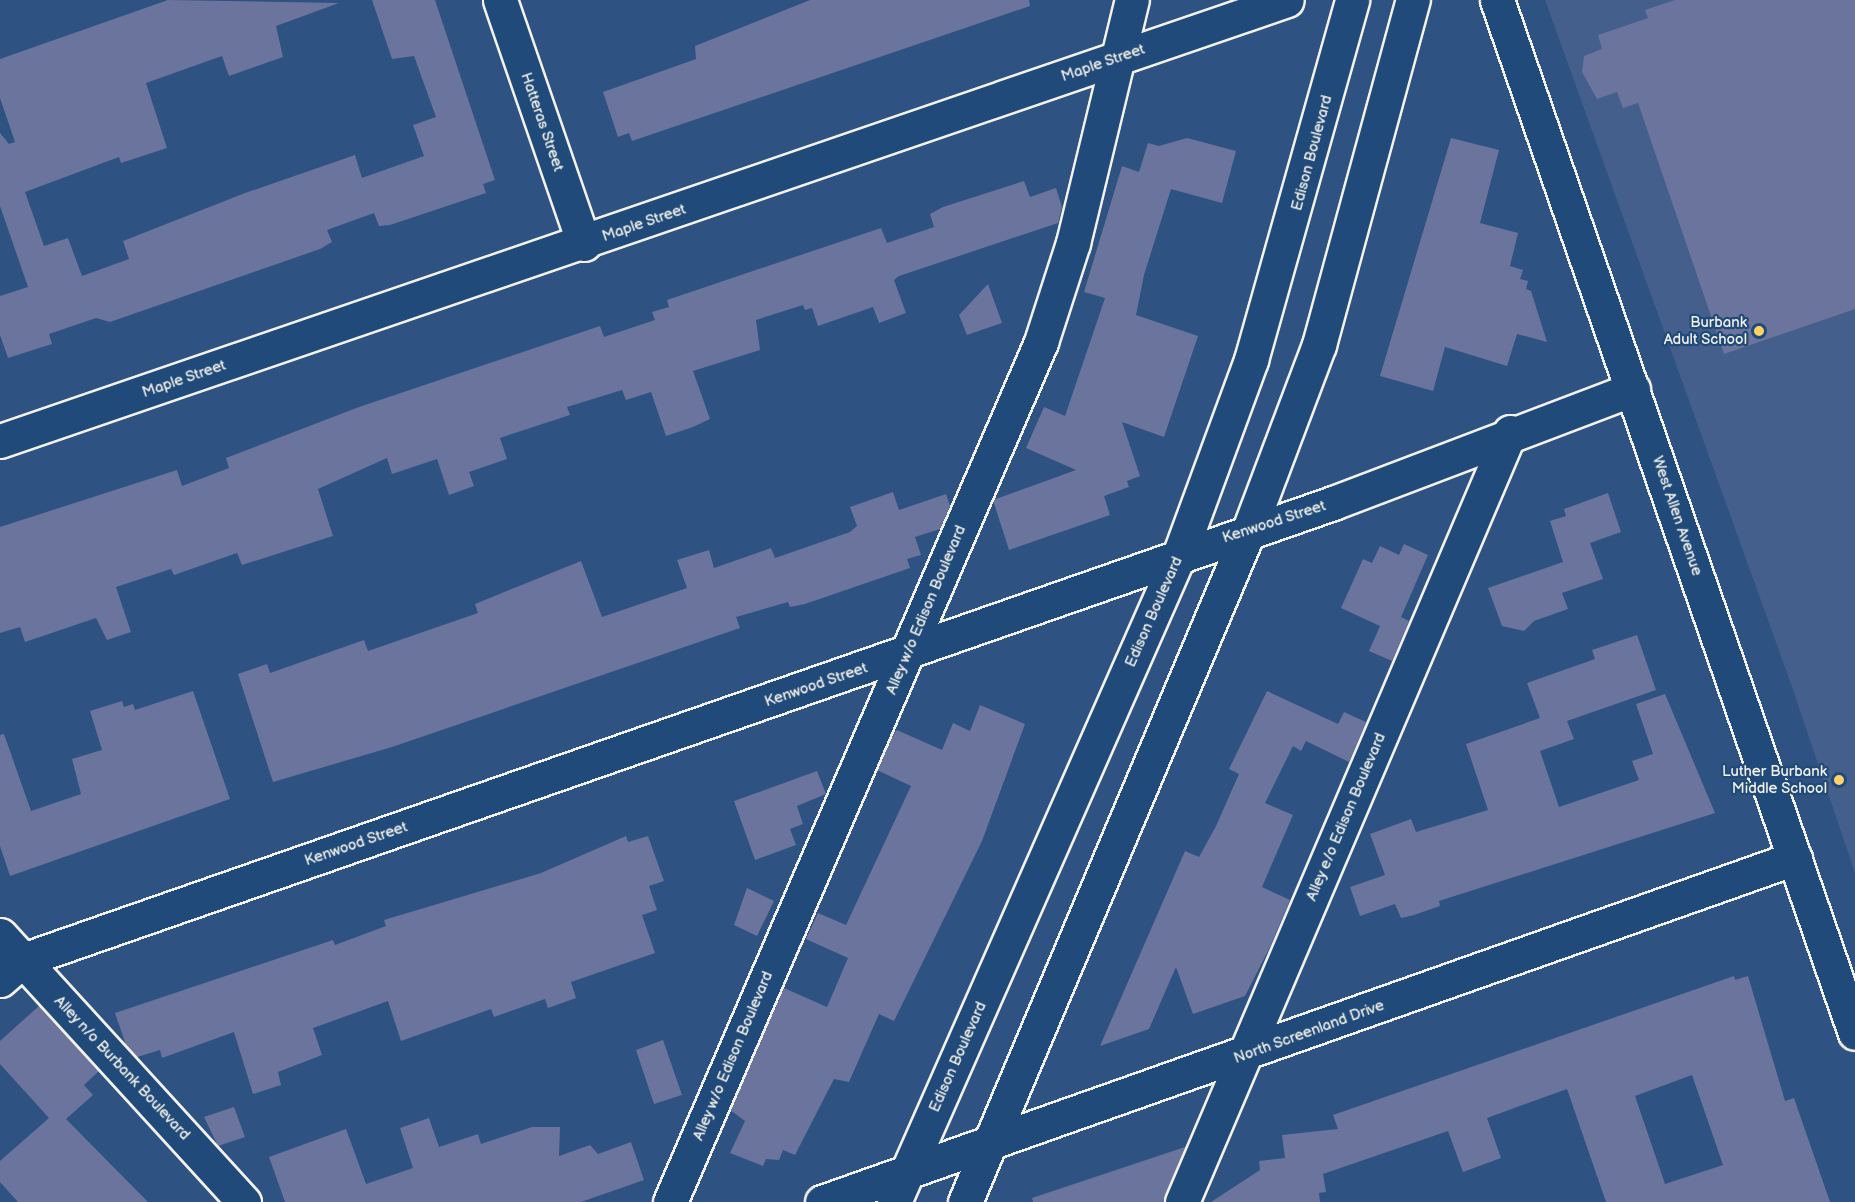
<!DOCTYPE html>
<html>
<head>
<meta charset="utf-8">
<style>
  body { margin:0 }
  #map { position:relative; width:1855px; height:1202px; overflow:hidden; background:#2e5281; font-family:"Balsamiq Sans",sans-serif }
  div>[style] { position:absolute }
  .built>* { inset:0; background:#445f8b }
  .building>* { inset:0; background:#6b749c }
  .roads { filter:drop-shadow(2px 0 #f4f1e8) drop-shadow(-2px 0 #f4f1e8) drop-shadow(0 2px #f4f1e8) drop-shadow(0 -2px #f4f1e8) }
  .minor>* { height:33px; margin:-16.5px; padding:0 16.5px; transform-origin:16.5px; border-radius:16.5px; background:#1f4a7a }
  .major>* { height:33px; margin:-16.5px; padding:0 16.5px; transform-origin:16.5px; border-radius:16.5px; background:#1f4a7a }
  .dots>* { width:16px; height:16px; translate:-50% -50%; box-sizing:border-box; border:3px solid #1f4a7a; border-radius:50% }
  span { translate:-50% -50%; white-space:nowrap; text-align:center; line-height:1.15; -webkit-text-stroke:4.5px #1f4a7a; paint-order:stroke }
  .street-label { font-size:15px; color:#f4f1e8 }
  .poi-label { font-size:15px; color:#f4f1e8 }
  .right { translate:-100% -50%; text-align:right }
</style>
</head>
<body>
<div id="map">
  <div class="built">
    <i style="clip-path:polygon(1545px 0,1855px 0,1855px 873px,1792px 687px)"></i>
  </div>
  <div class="building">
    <i style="clip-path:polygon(168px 0,339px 3px,276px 26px,283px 57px,229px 76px,222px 56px,146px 83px,167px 148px,121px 163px,119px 157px,25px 192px,44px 246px,68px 238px,82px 276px,129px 259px,123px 241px,245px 193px,355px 155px,362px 178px,424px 156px,413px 125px,436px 117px,414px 56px,392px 59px,372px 0,435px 0,495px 180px,483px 184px,486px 193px,390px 225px,379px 226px,374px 213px,327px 230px,332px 242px,320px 249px,110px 322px,96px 318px,49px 334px,52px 344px,8px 358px,0 335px,0 296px,28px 287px,0 206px,0 133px,9px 144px,15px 142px,0 98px,0 59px)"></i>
    <i style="clip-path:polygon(810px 0,1029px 0,1030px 6px,632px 141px,629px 133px,618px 137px,603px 92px,696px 59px,695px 46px)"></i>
    <i style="clip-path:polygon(1675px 0,1855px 0,1855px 309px,1724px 354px,1638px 103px,1623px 108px,1617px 92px,1597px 99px,1582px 72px,1584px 56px,1602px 49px,1598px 35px,1648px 18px,1645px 10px)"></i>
    <i style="clip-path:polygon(1187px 138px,1236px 151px,1222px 203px,1171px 189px,1144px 275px,1136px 315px,1198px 336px,1164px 437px,1122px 422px,1140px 476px,1127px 481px,1129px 487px,1104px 496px,1110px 515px,1009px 550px,993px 500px,1076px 470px,1026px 448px,1044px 407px,1065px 416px,1105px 298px,1084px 292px,1122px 166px,1139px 172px,1148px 143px,1159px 146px)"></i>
    <i style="clip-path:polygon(1451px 138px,1499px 150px,1480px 223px,1518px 233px,1510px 266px,1523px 270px,1520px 279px,1528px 281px,1526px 289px,1531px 291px,1547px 342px,1517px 334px,1507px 366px,1445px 347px,1433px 391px,1380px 376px)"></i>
    <i style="clip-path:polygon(1024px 181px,1030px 197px,1056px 188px,1062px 207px,1058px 223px,899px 276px,894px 280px,906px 313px,879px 323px,873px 307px,818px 326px,812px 308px,805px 310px,803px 305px,756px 320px,760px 350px,693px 371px,710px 419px,693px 427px,666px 436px,651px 392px,626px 400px,622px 390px,567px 407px,570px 415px,500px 438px,507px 459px,469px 472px,474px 486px,449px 495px,437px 459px,392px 474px,387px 458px,318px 489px,333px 536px,242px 565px,237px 553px,174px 575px,171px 569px,116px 587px,131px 632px,107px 640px,96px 618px,25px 642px,20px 627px,0 633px,0 527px,177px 470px,182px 486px,229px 468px,226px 458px,359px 407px,600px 326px,604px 337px,655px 320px,652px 312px,669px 307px,667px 300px,881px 228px,887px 243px,934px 227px,930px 214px,943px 207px)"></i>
    <i style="clip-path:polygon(988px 284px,1002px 323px,967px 335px,959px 315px)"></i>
    <i style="clip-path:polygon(893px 492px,899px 510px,946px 494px,950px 506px,940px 529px,915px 537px,921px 555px,907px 559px,910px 568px,805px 604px,790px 607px,788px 602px,736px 617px,740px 628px,392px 747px,273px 782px,238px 674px,267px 664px,270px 673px,364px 640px,368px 651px,478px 613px,475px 604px,581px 561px,602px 617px,687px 588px,677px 560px,709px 550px,714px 568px,771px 548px,775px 558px,850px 532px,857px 526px,850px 507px)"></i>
    <i style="clip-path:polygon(1608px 493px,1621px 532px,1590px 543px,1603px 579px,1562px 593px,1568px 609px,1534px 621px,1524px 631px,1502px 626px,1488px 588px,1563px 562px,1550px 521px,1566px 516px,1564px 509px)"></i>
    <i style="clip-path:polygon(1404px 544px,1428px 555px,1401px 617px,1409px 621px,1392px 661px,1369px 651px,1380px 626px,1341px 608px,1363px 559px,1372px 563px,1380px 546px,1399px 555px)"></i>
    <i style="clip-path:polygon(1637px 635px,1656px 690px,1567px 721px,1574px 739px,1540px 751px,1559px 807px,1639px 780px,1632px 761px,1653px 754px,1636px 704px,1665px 694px,1715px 813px,1439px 901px,1440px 906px,1414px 915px,1401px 918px,1395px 904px,1360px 916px,1350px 887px,1385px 875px,1370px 834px,1411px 819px,1416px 832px,1488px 810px,1466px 744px,1540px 718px,1527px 683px,1595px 659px,1592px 650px)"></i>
    <i style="clip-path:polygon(193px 691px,230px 799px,10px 876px,0 846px,0 735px,4px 734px,31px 811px,81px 794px,72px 759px,102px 750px,90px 711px,122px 701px,124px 707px,133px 704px,135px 710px)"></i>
    <i style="clip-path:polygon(1267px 691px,1338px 724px,1344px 712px,1366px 722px,1349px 762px,1306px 741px,1301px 751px,1293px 746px,1265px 803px,1293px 815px,1262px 887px,1290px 900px,1270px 947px,1245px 996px,1193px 1014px,1176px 967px,1149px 1029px,1100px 1046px,1185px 851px,1199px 857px,1216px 826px,1239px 774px,1229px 769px)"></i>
    <i style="clip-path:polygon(980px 705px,1025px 724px,982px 841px,894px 1021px,879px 1014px,849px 1082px,834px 1079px,795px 1155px,783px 1150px,779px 1160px,766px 1159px,763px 1166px,730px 1153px,745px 1121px,730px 1110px,784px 988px,827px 1007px,848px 958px,806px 939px,818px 913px,846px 925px,911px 786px,877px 770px,893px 735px,897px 730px,942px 750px,953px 723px,970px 731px)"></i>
    <i style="clip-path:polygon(817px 771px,826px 794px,797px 806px,803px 824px,790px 829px,796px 845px,755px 860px,734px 801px)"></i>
    <i style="clip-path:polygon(626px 836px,628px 842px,648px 836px,664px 881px,649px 886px,657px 910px,642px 915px,655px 953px,571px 982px,576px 998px,548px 1008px,545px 999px,494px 1017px,491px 1009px,401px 1041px,388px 1001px,313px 1028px,322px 1055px,278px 1072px,281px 1085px,253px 1094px,234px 1032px,162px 1058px,160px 1050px,137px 1057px,126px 1045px,115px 1013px,333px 940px,335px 945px,386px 926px,384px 920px,541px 873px)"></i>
    <i style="clip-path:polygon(747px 888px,774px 901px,757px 936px,734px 925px)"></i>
    <i style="clip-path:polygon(evenodd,1734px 976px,1735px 980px,1748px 976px,1785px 1101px,1794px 1098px,1830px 1202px,1606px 1202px,1567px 1089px,1487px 1118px,1501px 1158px,1463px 1172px,1448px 1131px,1323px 1174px,1326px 1192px,1319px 1193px,1320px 1202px,1211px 1202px,1260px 1170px,1259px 1161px,1285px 1158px,1282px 1135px,1338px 1129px,1333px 1115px,1734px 976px,1692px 1075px,1723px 1165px,1665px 1184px,1635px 1096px,1692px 1075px)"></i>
    <i style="clip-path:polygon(39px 1006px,99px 1071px,84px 1085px,93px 1095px,66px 1119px,148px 1202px,18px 1202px,0 1182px,0 1161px,49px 1118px,0 1064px,0 1041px)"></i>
    <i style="clip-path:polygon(663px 1040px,682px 1095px,654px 1104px,636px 1050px)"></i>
    <i style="clip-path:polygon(234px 1107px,245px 1137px,218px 1146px,204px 1117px)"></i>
    <i style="clip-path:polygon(429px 1118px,439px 1147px,478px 1134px,481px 1144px,532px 1127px,560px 1127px,559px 1156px,590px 1145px,598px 1154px,631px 1142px,644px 1180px,581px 1202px,285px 1202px,269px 1157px,346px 1129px,366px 1184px,413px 1168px,400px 1128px)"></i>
    <i style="clip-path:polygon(1185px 1147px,1164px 1202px,1033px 1202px,1032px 1198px)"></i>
  </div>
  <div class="roads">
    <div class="minor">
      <i style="left:500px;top:0;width:258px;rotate:71deg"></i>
      <i style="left:1497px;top:0;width:1093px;rotate:70.89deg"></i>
      <i style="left:0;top:441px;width:1360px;rotate:-18.91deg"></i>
      <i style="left:0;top:935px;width:362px;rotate:47.6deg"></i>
      <i style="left:0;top:980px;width:30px;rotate:-41deg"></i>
      <i style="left:23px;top:960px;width:1387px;rotate:-19.23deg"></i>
      <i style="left:1333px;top:503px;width:321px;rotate:-20.8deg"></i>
      <i style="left:670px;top:1202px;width:937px;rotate:-66.66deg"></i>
      <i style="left:1041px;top:342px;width:104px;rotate:-72.1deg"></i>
      <i style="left:1073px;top:243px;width:250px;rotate:-76.4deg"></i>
      <i style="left:822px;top:1202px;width:1032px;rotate:-19.47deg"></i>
      <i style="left:1182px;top:1202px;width:837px;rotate:-66.93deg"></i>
    </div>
    <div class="major">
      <i style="left:894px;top:1202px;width:709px;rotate:-66.22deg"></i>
      <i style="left:1180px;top:553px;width:206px;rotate:-69.8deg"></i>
      <i style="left:1251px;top:360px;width:374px;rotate:-74.3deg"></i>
      <i style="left:965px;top:1202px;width:730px;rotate:-67.09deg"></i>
      <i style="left:1249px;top:530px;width:198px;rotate:-69.3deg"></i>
      <i style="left:1319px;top:345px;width:358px;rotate:-74.8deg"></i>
    </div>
  </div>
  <div class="dots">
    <i style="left:1759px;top:331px;background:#ffd166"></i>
    <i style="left:1839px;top:780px;background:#ffd166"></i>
  </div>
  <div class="street-label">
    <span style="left:1103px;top:63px;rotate:-19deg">Maple Street</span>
    <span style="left:542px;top:122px;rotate:71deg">Hatteras Street</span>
    <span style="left:1312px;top:153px;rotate:-75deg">Edison Boulevard</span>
    <span style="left:644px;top:223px;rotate:-19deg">Maple Street</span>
    <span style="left:184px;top:379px;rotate:-19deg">Maple Street</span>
    <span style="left:1677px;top:516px;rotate:71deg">West Allen Avenue</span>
    <span style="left:1274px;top:522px;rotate:-18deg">Kenwood Street</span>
    <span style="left:926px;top:610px;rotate:-67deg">Alley w/o Edison Boulevard</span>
    <span style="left:1154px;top:612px;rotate:-66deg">Edison Boulevard</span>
    <span style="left:816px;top:685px;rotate:-19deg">Kenwood Street</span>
    <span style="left:1346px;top:817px;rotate:-67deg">Alley e/o Edison Boulevard</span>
    <span style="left:356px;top:844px;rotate:-19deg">Kenwood Street</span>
    <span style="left:1309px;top:1032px;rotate:-20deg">North Screenland Drive</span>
    <span style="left:733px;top:1056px;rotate:-67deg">Alley w/o Edison Boulevard</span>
    <span style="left:958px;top:1057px;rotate:-66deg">Edison Boulevard</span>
    <span style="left:122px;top:1068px;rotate:47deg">Alley n/o Burbank Boulevard</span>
  </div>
  <div class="poi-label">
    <span class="right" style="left:1747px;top:331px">Burbank<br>Adult School</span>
    <span class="right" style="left:1827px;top:780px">Luther Burbank<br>Middle School</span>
  </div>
</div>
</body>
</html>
